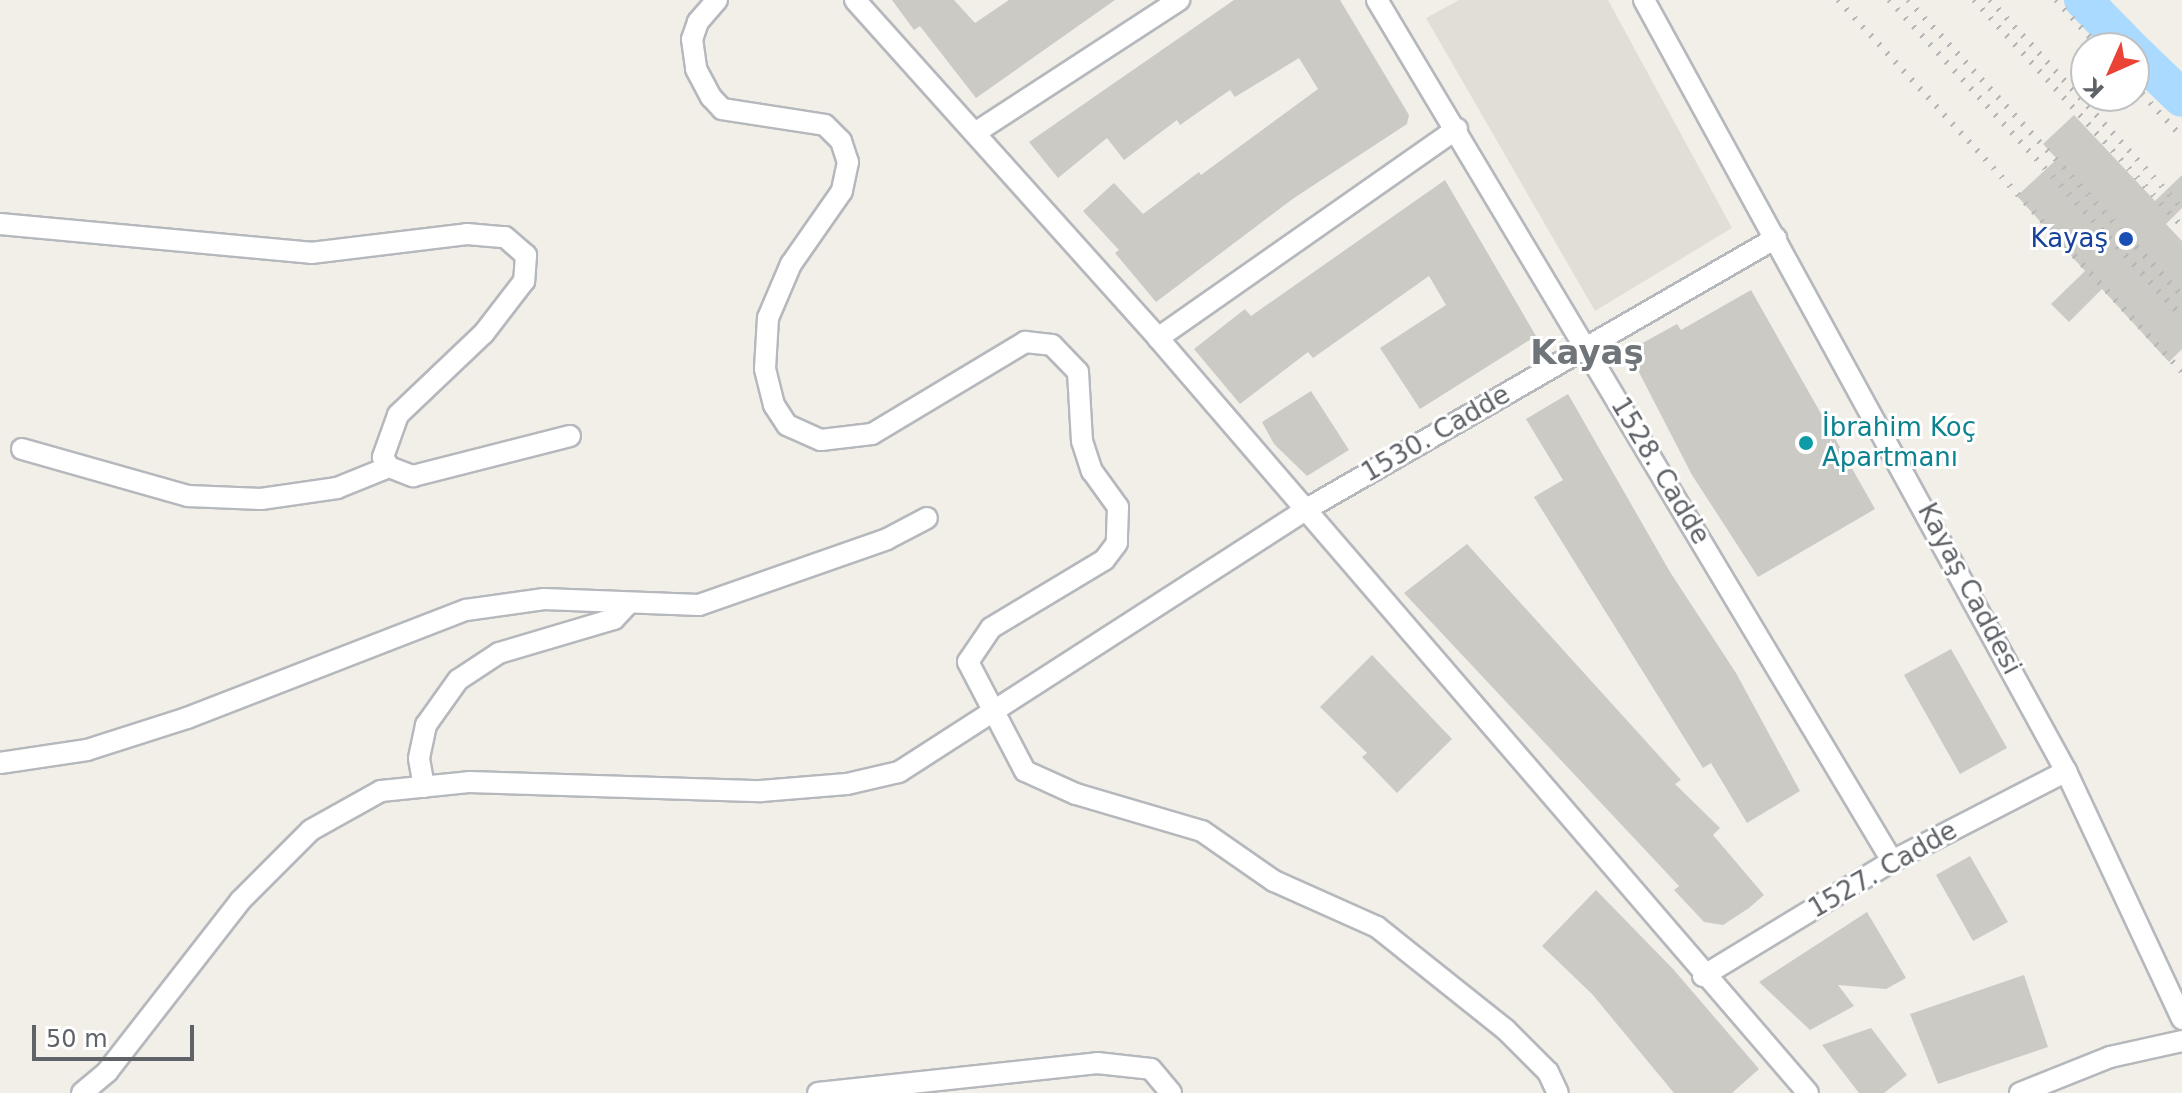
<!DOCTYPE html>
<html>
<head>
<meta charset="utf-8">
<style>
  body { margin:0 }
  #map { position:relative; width:2182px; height:1093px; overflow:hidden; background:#f1efe8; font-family:"DejaVu Sans",sans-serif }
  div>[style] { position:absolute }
  .education>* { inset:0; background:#e1ded6 }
  .river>* { height:38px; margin:-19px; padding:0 19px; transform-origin:19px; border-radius:19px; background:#aadaff }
  .building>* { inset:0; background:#cccac5 }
  .roads { filter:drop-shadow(2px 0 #b5b8bc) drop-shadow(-2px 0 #b5b8bc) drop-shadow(0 2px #b5b8bc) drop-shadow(0 -2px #b5b8bc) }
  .minor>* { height:20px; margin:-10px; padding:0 10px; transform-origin:10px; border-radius:10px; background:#fff }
  .rail>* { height:6px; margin-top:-3px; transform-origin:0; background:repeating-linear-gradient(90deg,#b6b7b8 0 2px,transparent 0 12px) }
  .dots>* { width:22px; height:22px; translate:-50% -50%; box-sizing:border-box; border:4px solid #fff; border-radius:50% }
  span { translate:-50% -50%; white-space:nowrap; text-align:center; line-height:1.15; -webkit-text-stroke:6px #fff; paint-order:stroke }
  .transit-label { font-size:26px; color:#164399 }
  .right { translate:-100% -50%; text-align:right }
  .culture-label { font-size:26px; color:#0d838f }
  .left { translate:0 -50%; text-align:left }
  .street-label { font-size:26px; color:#5f6368 }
  .district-label { font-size:34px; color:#70757a; font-weight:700 }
  .north { position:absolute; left:2070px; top:32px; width:80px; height:80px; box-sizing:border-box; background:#fff; border:2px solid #bfc1c3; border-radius:50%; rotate:225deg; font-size:22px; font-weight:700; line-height:32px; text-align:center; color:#5f6368 }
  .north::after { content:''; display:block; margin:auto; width:28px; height:36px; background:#ea4335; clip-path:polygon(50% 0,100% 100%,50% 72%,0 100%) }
  .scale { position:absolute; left:32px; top:1025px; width:162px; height:36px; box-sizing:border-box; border:4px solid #5f6368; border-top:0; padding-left:10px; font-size:24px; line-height:28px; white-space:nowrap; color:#5f6368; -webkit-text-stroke:6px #fff; paint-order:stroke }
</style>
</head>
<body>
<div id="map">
  <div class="education">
    <i style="clip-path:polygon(1459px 0,1608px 0,1732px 228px,1595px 311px,1426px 18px)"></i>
  </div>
  <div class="river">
    <i style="left:2083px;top:0;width:67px;rotate:45.6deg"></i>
    <i style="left:2134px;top:52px;width:66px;rotate:43.8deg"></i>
  </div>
  <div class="building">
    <i style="clip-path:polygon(892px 0,954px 0,975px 23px,1009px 0,1115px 0,976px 98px,920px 26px,914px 30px)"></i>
    <i style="clip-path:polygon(1234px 0,1340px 0,1409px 115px,1407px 124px,1294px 198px,1156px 302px,1115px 253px,1119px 250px,1083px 211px,1114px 183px,1143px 214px,1199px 172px,1201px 175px,1318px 89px,1299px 58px,1235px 97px,1230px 90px,1180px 125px,1177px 120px,1124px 160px,1107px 138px,1058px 178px,1029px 142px)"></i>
    <i style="clip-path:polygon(2074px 115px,2155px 201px,2182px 175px,2182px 208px,2166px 224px,2182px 241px,2182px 349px,2169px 362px,2102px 289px,2069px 322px,2051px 304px,2085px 271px,2017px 196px,2057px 159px,2043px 144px)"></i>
    <i style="clip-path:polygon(1445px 180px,1536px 336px,1420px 409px,1380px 348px,1446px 305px,1429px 276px,1313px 358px,1308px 352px,1240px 404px,1194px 349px,1245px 309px,1251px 316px)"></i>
    <i style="clip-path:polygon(1751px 290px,1875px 509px,1758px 577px,1692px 475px,1628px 351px,1677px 324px,1681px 330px)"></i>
    <i style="clip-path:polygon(1311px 391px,1349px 450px,1307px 476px,1274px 444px,1262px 422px)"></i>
    <i style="clip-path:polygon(1568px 394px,1670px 572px,1736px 673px,1800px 791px,1747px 823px,1711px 763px,1703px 768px,1534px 497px,1563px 480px,1526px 419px)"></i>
    <i style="clip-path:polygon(1467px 544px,1681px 780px,1675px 784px,1720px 828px,1713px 835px,1764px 895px,1749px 908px,1723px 925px,1704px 922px,1674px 890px,1679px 886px,1404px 593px)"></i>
    <i style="clip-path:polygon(1951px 649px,2007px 748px,1960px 774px,1904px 675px)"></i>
    <i style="clip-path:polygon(1372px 655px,1452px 739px,1397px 793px,1362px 757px,1367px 753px,1320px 707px)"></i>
    <i style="clip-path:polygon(1970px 856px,2008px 922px,1973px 941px,1936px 875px)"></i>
    <i style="clip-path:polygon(1596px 890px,1673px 969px,1759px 1069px,1732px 1093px,1674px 1093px,1592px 994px,1542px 946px)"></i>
    <i style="clip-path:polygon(1867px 912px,1906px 978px,1886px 989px,1838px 985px,1854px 1006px,1810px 1030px,1759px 982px)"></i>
    <i style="clip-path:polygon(2024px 975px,2048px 1047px,1938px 1084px,1910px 1014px)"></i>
    <i style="clip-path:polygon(1871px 1028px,1907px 1075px,1884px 1093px,1859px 1093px,1822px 1045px)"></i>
  </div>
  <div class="roads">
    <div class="minor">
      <i style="left:717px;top:0;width:29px;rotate:131deg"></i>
      <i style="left:698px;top:22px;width:18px;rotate:109deg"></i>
      <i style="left:692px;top:39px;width:30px;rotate:82deg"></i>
      <i style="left:696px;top:69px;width:32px;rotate:62deg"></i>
      <i style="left:711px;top:97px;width:16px;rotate:47deg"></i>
      <i style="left:722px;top:109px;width:104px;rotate:8.8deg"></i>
      <i style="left:825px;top:125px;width:23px;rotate:45deg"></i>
      <i style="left:841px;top:141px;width:22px;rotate:72deg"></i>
      <i style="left:848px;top:162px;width:30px;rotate:102deg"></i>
      <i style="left:842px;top:191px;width:89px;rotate:124.9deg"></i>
      <i style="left:791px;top:264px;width:59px;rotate:113.1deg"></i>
      <i style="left:768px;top:318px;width:51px;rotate:93.4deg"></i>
      <i style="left:765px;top:369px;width:37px;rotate:76deg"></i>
      <i style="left:774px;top:405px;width:24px;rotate:57deg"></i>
      <i style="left:787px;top:425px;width:37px;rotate:24deg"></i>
      <i style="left:821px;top:440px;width:51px;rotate:-6.7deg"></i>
      <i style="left:872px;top:434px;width:179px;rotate:-31deg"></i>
      <i style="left:1025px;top:342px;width:27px;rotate:6deg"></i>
      <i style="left:1052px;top:345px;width:37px;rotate:46deg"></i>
      <i style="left:1078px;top:372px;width:69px;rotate:86.7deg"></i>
      <i style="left:1082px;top:441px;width:32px;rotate:72deg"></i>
      <i style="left:1092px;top:471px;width:44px;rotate:54.2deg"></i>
      <i style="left:1118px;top:507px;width:36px;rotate:92deg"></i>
      <i style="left:1117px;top:543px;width:21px;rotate:127deg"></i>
      <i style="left:1104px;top:560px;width:132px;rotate:149deg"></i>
      <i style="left:991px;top:628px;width:41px;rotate:124.1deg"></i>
      <i style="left:968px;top:662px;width:123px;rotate:62.4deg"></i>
      <i style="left:1025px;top:771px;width:56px;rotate:24.3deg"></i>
      <i style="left:1076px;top:794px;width:131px;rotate:16.4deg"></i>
      <i style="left:1202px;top:831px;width:88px;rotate:34.8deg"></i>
      <i style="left:1274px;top:881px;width:113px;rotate:24.1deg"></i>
      <i style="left:1377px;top:927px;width:165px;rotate:38.6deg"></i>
      <i style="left:1506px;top:1030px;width:59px;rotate:45deg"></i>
      <i style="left:1548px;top:1072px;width:23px;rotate:65deg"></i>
      <i style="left:855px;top:0;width:454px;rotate:48.1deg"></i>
      <i style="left:1158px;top:338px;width:996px;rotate:49.27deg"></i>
      <i style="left:1377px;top:0;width:1003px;rotate:59.11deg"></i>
      <i style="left:1644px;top:0;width:879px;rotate:61.31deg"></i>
      <i style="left:2066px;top:771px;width:274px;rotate:64.9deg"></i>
      <i style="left:975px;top:133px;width:244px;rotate:-33.1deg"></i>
      <i style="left:0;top:224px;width:312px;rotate:5.3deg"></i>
      <i style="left:311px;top:253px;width:157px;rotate:-6.9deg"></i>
      <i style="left:467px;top:234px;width:38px;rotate:5deg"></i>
      <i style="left:505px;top:237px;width:28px;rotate:41deg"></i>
      <i style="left:526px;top:255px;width:26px;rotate:94deg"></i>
      <i style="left:524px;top:281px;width:66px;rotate:127.6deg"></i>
      <i style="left:484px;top:333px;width:119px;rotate:136.4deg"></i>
      <i style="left:398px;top:415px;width:45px;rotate:109.7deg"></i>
      <i style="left:383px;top:457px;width:12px;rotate:59deg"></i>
      <i style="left:389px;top:467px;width:26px;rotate:21deg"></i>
      <i style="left:413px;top:476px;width:162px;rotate:-14.3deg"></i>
      <i style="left:1158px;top:338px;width:365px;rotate:-35deg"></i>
      <i style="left:22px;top:449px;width:173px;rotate:15.8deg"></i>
      <i style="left:188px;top:496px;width:73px;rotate:2.4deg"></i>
      <i style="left:261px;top:499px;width:77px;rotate:-8.2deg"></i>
      <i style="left:337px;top:488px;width:56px;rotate:-22deg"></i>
      <i style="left:0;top:763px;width:88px;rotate:-8.5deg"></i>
      <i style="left:87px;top:750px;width:105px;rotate:-17.7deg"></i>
      <i style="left:187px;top:718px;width:299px;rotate:-21.2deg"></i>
      <i style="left:466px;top:610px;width:79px;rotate:-8deg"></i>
      <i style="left:544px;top:599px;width:155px;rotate:2.2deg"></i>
      <i style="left:699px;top:605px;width:199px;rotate:-19.3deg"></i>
      <i style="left:887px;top:539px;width:45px;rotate:-27.7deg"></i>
      <i style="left:424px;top:787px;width:29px;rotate:-100deg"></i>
      <i style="left:419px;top:758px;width:34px;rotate:-78deg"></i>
      <i style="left:426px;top:725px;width:55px;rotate:-54.6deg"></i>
      <i style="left:458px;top:680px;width:49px;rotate:-33.4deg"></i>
      <i style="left:499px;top:653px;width:120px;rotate:-16.5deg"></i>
      <i style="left:614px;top:619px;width:22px;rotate:-47deg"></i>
      <i style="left:1703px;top:976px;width:221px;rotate:-31.3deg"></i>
      <i style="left:1892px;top:861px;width:196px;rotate:-27.3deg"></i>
      <i style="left:82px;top:1093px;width:33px;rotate:-40deg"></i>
      <i style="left:107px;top:1072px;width:217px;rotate:-52.1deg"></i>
      <i style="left:240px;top:901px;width:100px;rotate:-45deg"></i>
      <i style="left:311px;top:830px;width:80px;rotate:-29.1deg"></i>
      <i style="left:381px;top:791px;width:88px;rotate:-5.8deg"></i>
      <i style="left:469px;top:782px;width:292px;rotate:1.8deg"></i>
      <i style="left:761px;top:791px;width:86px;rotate:-4.7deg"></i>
      <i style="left:847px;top:784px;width:53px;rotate:-13deg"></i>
      <i style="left:899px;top:772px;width:483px;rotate:-32.8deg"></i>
      <i style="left:1305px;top:510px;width:544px;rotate:-30.01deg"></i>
      <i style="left:818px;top:1093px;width:281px;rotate:-6.1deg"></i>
      <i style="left:1097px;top:1063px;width:54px;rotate:6.3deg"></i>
      <i style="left:1151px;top:1069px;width:31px;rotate:50deg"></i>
      <i style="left:2020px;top:1093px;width:97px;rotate:-21.8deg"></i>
      <i style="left:2110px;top:1057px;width:74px;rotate:-12.5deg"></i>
    </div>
  </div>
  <div class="rail">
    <i style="left:1838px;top:0;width:507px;rotate:47.24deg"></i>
    <i style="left:1889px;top:0;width:431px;rotate:47.2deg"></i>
    <i style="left:1908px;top:0;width:403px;rotate:47.2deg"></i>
    <i style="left:1974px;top:0;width:307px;rotate:47.4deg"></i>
    <i style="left:1990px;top:0;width:283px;rotate:47.3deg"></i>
    <i style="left:2056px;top:0;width:65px;rotate:47.5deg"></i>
    <i style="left:2134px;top:85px;width:71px;rotate:47.3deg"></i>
  </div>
  <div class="dots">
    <i style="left:2126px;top:239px;background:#1a4fb4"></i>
    <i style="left:1806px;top:443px;background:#0f9aa8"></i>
  </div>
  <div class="transit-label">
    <span class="right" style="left:2108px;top:239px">Kayaş</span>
  </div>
  <div class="culture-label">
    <span class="left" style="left:1822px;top:443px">İbrahim Koç<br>Apartmanı</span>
  </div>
  <div class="street-label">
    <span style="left:1436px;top:434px;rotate:-30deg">1530. Cadde</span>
    <span style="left:1660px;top:471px;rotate:59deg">1528. Cadde</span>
    <span style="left:1969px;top:589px;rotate:62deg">Kayaş Caddesi</span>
    <span style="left:1883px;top:870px;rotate:-30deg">1527. Cadde</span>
  </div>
  <div class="district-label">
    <span style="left:1587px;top:353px">Kayaş</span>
  </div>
  <div class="north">K</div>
  <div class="scale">50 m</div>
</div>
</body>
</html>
